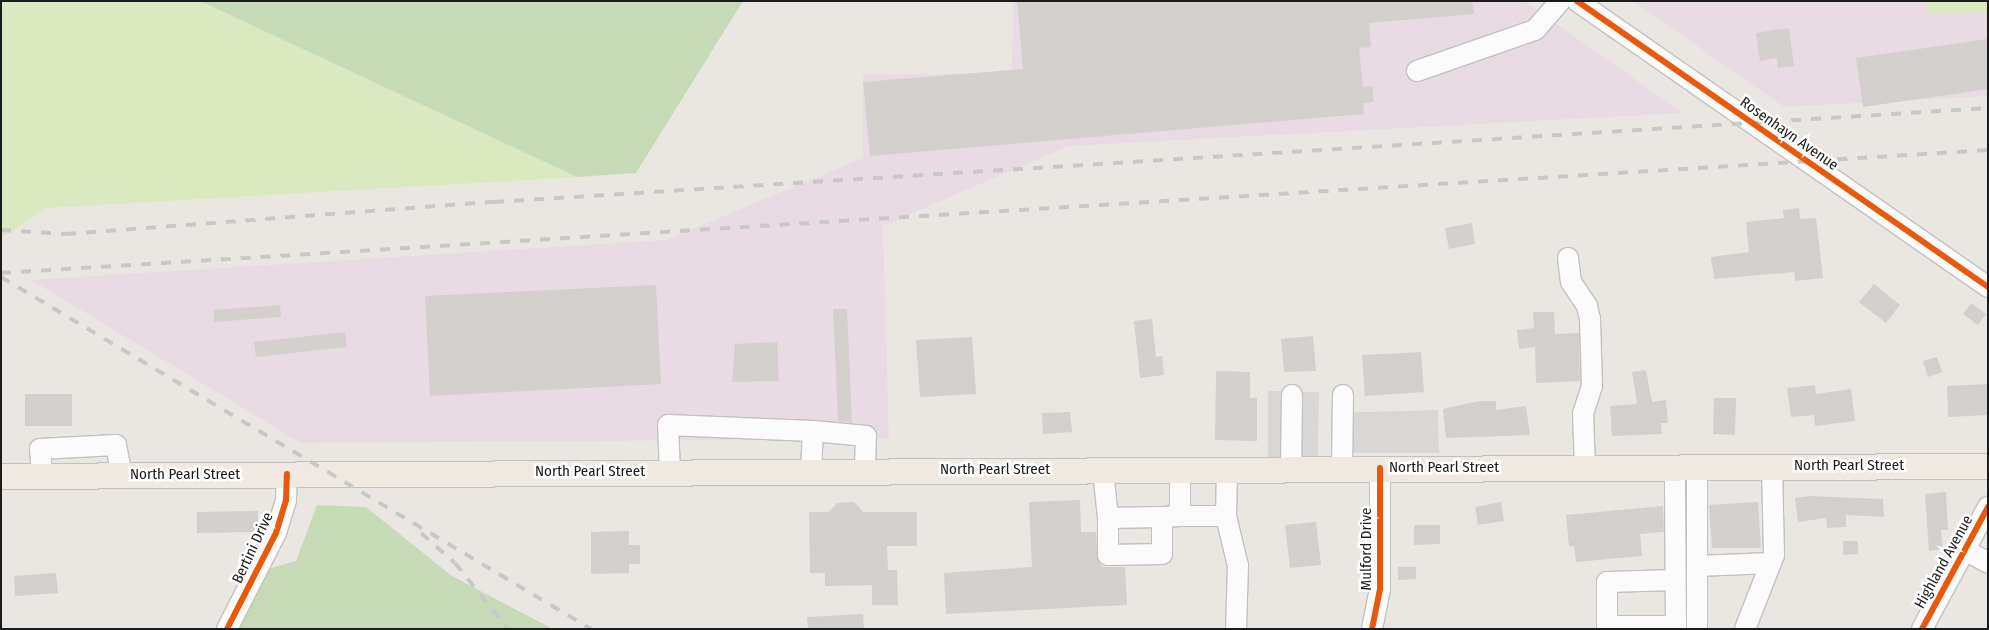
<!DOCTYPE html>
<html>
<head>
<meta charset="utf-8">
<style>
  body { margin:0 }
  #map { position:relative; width:1989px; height:630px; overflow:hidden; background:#eae7e3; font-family:"Fira Sans Condensed",sans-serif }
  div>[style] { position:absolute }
  .industrial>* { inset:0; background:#e8dbe4 }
  .grass>* { inset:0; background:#dae9bf }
  .forest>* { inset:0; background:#c7dab6 }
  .parking>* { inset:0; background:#d8d7d5 }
  .building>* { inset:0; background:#d2cfcc }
  .roads { filter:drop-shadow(1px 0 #c2c1bf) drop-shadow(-1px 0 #c2c1bf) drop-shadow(0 1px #c2c1bf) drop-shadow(0 -1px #c2c1bf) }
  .minor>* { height:20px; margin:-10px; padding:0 10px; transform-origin:10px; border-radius:10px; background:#fcfbfb }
  .major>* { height:25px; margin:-12.5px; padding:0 12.5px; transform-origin:12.5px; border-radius:12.5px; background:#f0e9e2 }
  .rail>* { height:4px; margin-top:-2px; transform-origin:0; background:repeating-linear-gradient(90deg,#c9c8c8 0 10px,transparent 0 20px) }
  .cycleway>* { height:6px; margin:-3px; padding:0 3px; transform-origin:3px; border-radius:3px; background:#e8590c }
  span { translate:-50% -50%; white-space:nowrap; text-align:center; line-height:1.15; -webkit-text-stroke:5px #fff; paint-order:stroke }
  .street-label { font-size:15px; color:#1b1b1b }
  .frame { position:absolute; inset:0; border:2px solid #1b1b1b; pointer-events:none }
</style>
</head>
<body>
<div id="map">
  <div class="industrial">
    <i style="clip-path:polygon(1013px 1px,1524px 1px,1683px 113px,1068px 146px,883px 226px,889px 439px,301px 443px,31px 280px,666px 240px,863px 158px,863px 75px,1012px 73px)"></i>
    <i style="clip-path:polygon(1633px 1px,1926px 1px,1928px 14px,1988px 12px,1988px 96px,1784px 107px)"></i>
  </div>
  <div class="grass">
    <i style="clip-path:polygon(1px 1px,200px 1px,577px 177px,46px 208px,1px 238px)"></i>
    <i style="clip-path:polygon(1926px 1px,1988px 1px,1988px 12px,1928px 14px)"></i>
  </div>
  <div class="forest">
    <i style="clip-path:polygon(200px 1px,743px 1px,636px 173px,577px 177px)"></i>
    <i style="clip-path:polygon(317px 505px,366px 507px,452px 576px,553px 629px,235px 629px,268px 569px,296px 561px)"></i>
  </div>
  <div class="parking">
    <i style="clip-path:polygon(1268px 391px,1319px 392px,1318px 457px,1268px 457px)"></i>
    <i style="clip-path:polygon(1438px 410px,1439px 453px,1331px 453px,1331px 413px)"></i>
  </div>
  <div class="building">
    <i style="clip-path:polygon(1017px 1px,1472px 1px,1474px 14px,1369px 23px,1371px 47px,1359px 48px,1363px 87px,1372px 86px,1374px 102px,1363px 103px,1364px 114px,870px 156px,863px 82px,1023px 69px)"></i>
    <i style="clip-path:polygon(1789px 28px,1794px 66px,1778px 68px,1777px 58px,1760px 61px,1756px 33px)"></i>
    <i style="clip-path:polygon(1988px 39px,1988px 89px,1863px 107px,1856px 58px)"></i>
    <i style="clip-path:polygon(1799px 208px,1800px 219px,1816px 218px,1823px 278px,1795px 281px,1794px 272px,1714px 279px,1711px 257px,1749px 252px,1746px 222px,1784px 218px,1783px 210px)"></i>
    <i style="clip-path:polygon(1472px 223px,1475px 244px,1449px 249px,1445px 228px)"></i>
    <i style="clip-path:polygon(1874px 284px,1900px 305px,1886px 323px,1859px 302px)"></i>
    <i style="clip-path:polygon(656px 285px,661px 384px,430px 396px,425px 296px)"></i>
    <i style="clip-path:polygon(1971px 303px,1986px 314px,1978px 325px,1963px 314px)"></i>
    <i style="clip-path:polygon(280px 305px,281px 317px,214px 322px,214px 310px)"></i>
    <i style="clip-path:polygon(833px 309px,847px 309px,852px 423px,838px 421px)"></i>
    <i style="clip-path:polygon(1533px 312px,1554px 312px,1555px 334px,1579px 333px,1580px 381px,1536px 383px,1535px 347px,1519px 349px,1517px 330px,1534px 328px)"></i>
    <i style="clip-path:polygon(1152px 319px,1156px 357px,1162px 356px,1164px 375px,1140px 378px,1134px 321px)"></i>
    <i style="clip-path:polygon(345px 332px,347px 347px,256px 357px,254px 342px)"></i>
    <i style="clip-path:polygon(1313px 336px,1316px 371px,1284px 372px,1281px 339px)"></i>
    <i style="clip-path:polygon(972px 337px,976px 394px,920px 397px,916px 340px)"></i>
    <i style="clip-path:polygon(777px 342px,779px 381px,732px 382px,735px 344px)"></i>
    <i style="clip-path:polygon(1421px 352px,1424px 392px,1365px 396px,1362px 355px)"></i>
    <i style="clip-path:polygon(1937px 357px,1942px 372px,1928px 377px,1923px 361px)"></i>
    <i style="clip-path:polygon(1646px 370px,1652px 402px,1666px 400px,1668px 423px,1661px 423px,1662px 434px,1612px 436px,1610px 406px,1637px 404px,1632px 372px)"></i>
    <i style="clip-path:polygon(1216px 371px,1250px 372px,1250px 398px,1257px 398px,1257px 441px,1215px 440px)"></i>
    <i style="clip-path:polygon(1988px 384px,1988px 415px,1948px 417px,1947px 386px)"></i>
    <i style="clip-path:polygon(1815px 385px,1816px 394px,1851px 389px,1855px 421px,1815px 426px,1814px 415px,1791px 417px,1787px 388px)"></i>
    <i style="clip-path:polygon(25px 394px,72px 394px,72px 426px,25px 426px)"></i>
    <i style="clip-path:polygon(1714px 398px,1736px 398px,1735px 435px,1713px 434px)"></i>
    <i style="clip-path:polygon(1479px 401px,1496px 401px,1496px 410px,1526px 406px,1530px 435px,1446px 438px,1443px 409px)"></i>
    <i style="clip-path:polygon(1070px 412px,1072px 432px,1043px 434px,1042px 413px)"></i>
    <i style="clip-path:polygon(1946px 492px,1948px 530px,1941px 530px,1943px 549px,1929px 551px,1925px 494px)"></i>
    <i style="clip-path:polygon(1811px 496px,1883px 499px,1884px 517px,1846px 515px,1846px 527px,1827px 528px,1826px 518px,1798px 522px,1795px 498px)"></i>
    <i style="clip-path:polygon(1080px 500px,1081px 532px,1096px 532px,1098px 561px,1102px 567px,1125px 567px,1127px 605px,946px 614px,944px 573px,1032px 567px,1029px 502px)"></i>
    <i style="clip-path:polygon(854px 502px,863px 512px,917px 512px,917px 546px,887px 546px,888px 570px,897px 570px,898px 605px,872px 605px,872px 585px,825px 586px,825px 573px,810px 573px,809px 512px,829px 512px,837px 503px)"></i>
    <i style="clip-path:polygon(1501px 502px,1504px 521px,1478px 525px,1475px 507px)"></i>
    <i style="clip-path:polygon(1758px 502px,1761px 548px,1712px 548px,1709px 505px)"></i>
    <i style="clip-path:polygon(1663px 506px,1664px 532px,1640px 534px,1642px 556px,1576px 562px,1574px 546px,1569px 546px,1566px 515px)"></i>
    <i style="clip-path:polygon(258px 511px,258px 532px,197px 533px,197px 512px)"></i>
    <i style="clip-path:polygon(1316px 522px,1321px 565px,1290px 568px,1285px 525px)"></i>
    <i style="clip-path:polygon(1414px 525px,1440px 525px,1440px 544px,1414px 545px)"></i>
    <i style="clip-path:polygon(629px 531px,629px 545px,640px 545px,640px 564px,629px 564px,629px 573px,591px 574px,591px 532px)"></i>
    <i style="clip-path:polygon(1843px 541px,1858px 541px,1858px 554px,1843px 555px)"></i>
    <i style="clip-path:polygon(1398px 567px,1416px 567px,1416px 579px,1398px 580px)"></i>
    <i style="clip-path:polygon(56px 573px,58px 593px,15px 596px,14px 576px)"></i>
    <i style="clip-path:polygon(863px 614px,864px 629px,808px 629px,807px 617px)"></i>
  </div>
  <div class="roads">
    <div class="minor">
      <i style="left:1577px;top:1px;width:501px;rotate:34.83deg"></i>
      <i style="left:1417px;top:71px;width:125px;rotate:-19.2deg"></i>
      <i style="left:1535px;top:30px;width:38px;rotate:-49deg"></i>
      <i style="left:1568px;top:258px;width:24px;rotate:83deg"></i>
      <i style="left:1571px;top:282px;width:29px;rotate:56deg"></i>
      <i style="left:1587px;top:306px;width:13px;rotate:77deg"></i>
      <i style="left:1590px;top:319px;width:67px;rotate:88.3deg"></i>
      <i style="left:1592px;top:386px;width:29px;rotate:108deg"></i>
      <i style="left:1583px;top:414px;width:53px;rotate:87.8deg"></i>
      <i style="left:813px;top:431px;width:53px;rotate:5.4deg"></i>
      <i style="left:866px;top:436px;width:34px;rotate:92deg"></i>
      <i style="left:1697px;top:466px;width:163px;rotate:90deg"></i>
      <i style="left:1342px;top:468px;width:73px;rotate:-89.2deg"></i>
      <i style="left:1180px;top:469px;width:47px;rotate:90deg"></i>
      <i style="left:1291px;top:469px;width:74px;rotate:-89.2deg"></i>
      <i style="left:1103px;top:470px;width:48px;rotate:84.1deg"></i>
      <i style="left:670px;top:472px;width:47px;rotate:-92.4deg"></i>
      <i style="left:668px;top:425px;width:145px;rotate:2.4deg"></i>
      <i style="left:813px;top:431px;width:40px;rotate:92.9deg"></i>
      <i style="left:42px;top:476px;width:27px;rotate:-94deg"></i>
      <i style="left:40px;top:449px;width:76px;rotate:-3deg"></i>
      <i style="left:116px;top:445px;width:31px;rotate:79deg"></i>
      <i style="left:1226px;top:516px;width:51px;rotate:76.5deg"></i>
      <i style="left:1238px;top:566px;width:63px;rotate:91.8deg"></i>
      <i style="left:1162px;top:517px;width:37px;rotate:90deg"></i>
      <i style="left:1162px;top:554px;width:54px;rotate:178.9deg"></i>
      <i style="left:1108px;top:555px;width:37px;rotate:-90deg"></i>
      <i style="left:1108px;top:518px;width:54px;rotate:-1.1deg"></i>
      <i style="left:1162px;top:517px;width:18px;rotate:-3deg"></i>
      <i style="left:1180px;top:516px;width:46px"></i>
      <i style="left:1226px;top:516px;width:47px;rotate:-88.8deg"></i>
      <i style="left:1965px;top:550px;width:26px;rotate:29deg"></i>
      <i style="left:1697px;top:566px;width:74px;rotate:-2.3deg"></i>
      <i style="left:1675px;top:580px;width:68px;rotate:178.3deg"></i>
      <i style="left:1607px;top:582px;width:44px;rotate:90deg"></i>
      <i style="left:1607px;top:626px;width:69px"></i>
      <i style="left:1676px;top:626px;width:160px;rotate:-90.4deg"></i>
      <i style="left:227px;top:629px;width:108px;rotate:-63deg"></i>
      <i style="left:276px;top:533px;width:34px;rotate:-73deg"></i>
      <i style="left:286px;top:500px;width:26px;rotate:-88deg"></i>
      <i style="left:1372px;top:629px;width:41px;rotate:-78.7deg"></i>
      <i style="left:1380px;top:589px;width:121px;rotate:-90deg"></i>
      <i style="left:1745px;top:629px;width:79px;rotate:-68.6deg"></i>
      <i style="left:1774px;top:555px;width:90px;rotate:-91.3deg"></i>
      <i style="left:1922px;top:629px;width:139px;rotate:-61.6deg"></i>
    </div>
    <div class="major">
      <i style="left:1px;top:476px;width:1987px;rotate:-0.29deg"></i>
    </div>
  </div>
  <div class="rail">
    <i style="left:1px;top:230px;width:65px;rotate:3.5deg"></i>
    <i style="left:66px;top:234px;width:429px;rotate:-4.3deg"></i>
    <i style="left:494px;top:202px;width:1497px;rotate:-3.6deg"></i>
    <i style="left:1px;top:273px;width:1991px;rotate:-3.54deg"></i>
    <i style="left:1px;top:277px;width:687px;rotate:30.82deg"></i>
    <i style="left:421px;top:533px;width:45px;rotate:41.4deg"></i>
    <i style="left:455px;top:563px;width:85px;rotate:51.2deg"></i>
  </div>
  <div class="cycleway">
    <i style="left:1577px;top:1px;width:501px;rotate:34.83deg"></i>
    <i style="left:227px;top:629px;width:108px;rotate:-63deg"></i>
    <i style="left:276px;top:533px;width:34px;rotate:-73deg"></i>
    <i style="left:286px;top:500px;width:26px;rotate:-88deg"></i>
    <i style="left:1372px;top:629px;width:41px;rotate:-78.7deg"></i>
    <i style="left:1380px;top:589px;width:121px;rotate:-90deg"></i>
    <i style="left:1922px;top:629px;width:139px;rotate:-61.6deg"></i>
  </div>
  <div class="street-label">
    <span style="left:1789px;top:134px;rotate:35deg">Rosenhayn Avenue</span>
    <span style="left:1849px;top:466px">North Pearl Street</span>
    <span style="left:1444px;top:468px">North Pearl Street</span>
    <span style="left:995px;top:470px">North Pearl Street</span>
    <span style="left:590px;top:472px">North Pearl Street</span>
    <span style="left:185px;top:475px">North Pearl Street</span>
    <span style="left:253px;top:548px;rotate:-65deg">Bertini Drive</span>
    <span style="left:1367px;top:549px;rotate:-90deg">Mulford Drive</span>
    <span style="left:1944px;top:562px;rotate:-61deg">Highland Avenue</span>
  </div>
  <div class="frame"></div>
</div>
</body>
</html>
